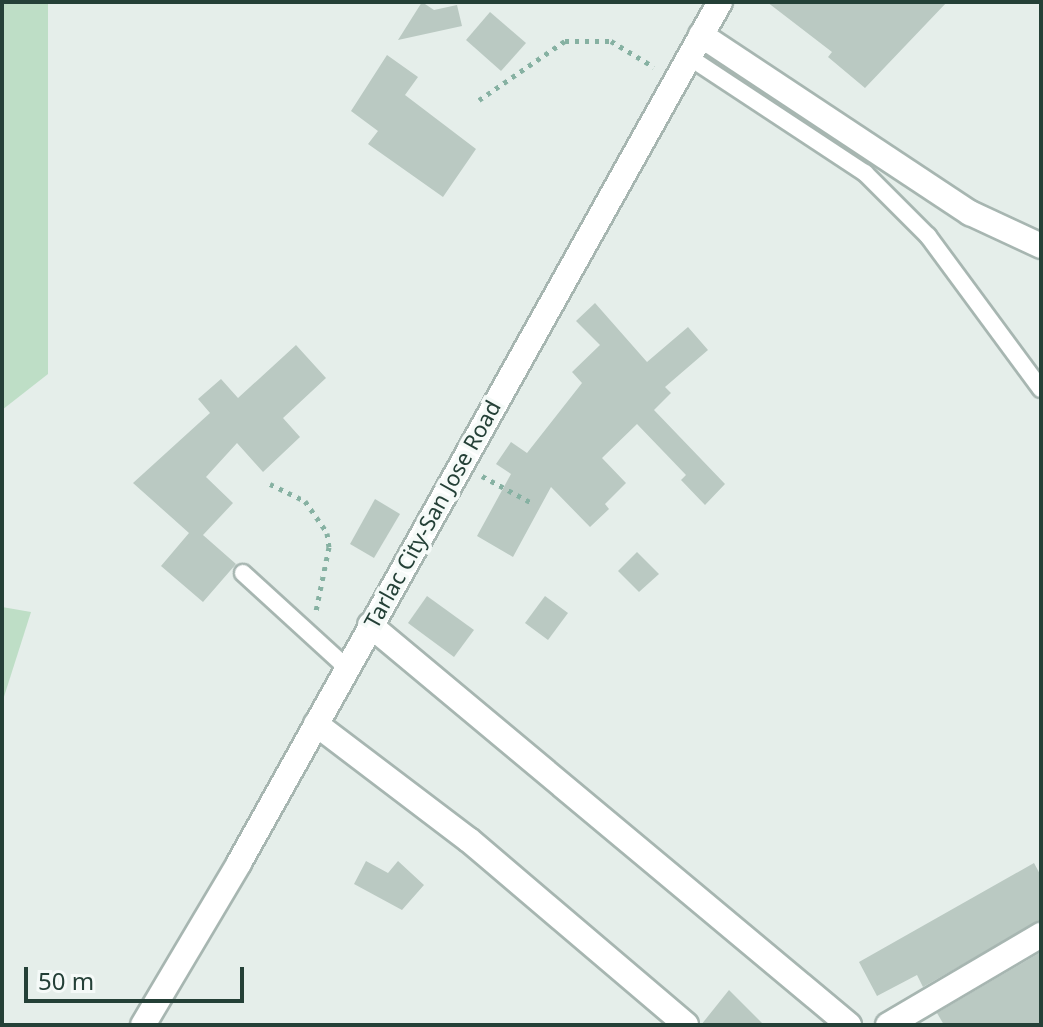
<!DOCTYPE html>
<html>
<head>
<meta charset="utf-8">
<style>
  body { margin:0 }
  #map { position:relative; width:1043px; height:1027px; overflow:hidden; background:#e5eeea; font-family:"Noto Sans",sans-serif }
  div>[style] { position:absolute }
  .green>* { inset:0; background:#bedec6 }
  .building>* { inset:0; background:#bac9c2 }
  .path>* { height:5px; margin-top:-2.5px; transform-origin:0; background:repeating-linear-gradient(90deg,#86b1a2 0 4px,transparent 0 10px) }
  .roads { filter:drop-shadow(2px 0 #a7b6b1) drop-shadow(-2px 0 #a7b6b1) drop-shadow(0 2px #a7b6b1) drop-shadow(0 -2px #a7b6b1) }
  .service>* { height:16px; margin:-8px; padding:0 8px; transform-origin:8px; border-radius:8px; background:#fff }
  .minor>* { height:24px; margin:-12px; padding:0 12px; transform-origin:12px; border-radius:12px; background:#fff }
  .secondary>* { height:24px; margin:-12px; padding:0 12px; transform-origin:12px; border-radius:12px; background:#fff }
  span { translate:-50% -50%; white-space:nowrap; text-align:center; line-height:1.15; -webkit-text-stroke:7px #f5faf8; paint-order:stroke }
  .street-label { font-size:22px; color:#244037 }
  .frame { position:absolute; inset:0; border:4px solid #244037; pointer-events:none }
  .scale { position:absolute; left:24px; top:967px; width:220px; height:36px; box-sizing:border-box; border:4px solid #244037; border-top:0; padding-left:10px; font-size:24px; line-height:28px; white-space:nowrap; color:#244037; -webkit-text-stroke:6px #f5faf8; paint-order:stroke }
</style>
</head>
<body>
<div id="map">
  <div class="green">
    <i style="clip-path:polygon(2px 2px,48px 2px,48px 374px,2px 410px)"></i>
    <i style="clip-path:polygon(2px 607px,31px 612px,2px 703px)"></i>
  </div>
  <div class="building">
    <i style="clip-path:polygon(422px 2px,434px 10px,457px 5px,462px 26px,398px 40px)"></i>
    <i style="clip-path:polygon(767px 2px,947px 2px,865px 88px,828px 57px,832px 52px)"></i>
    <i style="clip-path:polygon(490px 12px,526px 43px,501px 71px,466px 40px)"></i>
    <i style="clip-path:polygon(387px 55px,418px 77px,405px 95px,476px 149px,443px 197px,368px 144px,378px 131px,351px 111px)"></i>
    <i style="clip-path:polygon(595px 303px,647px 362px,688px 327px,708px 350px,665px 387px,671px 393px,654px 410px,725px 484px,705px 505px,681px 480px,686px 475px,637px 424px,602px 458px,626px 483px,605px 504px,609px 509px,590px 527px,551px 487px,513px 557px,477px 536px,511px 474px,496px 464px,511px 442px,527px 453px,582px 383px,572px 372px,600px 345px,576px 321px)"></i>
    <i style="clip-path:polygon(296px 345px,326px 378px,283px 418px,300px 437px,263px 472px,237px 443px,206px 477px,233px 503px,203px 535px,236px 564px,203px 602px,161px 566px,189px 533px,133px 483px,210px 413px,198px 399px,221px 379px,238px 398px)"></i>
    <i style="clip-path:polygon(375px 499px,400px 514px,374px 558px,350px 544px)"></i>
    <i style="clip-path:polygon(637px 552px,659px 574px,639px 592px,618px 571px)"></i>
    <i style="clip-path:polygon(427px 596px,474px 630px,454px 657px,408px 623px)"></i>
    <i style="clip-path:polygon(545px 596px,568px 613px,548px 640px,525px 623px)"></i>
    <i style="clip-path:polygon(366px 861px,388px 873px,398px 861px,424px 885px,402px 910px,354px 884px)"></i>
    <i style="clip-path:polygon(1034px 863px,1041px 876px,1041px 920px,923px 987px,917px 975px,877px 996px,859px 962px)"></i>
    <i style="clip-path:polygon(1041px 952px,1041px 1025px,944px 1025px,937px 1013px)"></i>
    <i style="clip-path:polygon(729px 990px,764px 1025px,701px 1025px)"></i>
  </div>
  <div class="path">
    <i style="left:479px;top:100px;width:104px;rotate:-34.5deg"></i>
    <i style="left:565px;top:41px;width:46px"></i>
    <i style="left:611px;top:41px;width:50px;rotate:31.2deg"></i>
    <i style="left:482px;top:476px;width:55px;rotate:28.4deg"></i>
    <i style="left:270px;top:484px;width:39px;rotate:26deg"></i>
    <i style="left:305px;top:501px;width:39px;rotate:55deg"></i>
    <i style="left:327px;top:533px;width:14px;rotate:82deg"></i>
    <i style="left:329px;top:547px;width:65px;rotate:101.5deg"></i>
  </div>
  <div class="roads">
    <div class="service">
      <i style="left:689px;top:57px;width:211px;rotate:33.4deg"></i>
      <i style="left:865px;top:173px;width:89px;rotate:45deg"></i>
      <i style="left:928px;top:236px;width:190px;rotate:53.6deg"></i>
      <i style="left:243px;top:573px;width:141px;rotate:42.4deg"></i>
    </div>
    <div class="minor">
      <i style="left:701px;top:35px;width:323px;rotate:33.5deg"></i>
      <i style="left:970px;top:213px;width:78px;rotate:24.9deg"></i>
      <i style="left:370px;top:625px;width:624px;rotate:39.86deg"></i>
      <i style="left:316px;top:724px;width:192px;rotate:37.2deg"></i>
      <i style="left:469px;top:840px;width:285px;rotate:40.4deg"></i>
      <i style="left:888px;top:1025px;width:178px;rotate:-30.5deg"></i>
    </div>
    <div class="secondary">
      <i style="left:143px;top:1025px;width:188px;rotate:-59.3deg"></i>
      <i style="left:239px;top:863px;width:986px;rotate:-60.81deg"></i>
    </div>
  </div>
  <div class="street-label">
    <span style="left:432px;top:514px;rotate:-61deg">Tarlac City-San Jose Road</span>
  </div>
  <div class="frame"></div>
  <div class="scale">50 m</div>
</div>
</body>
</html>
